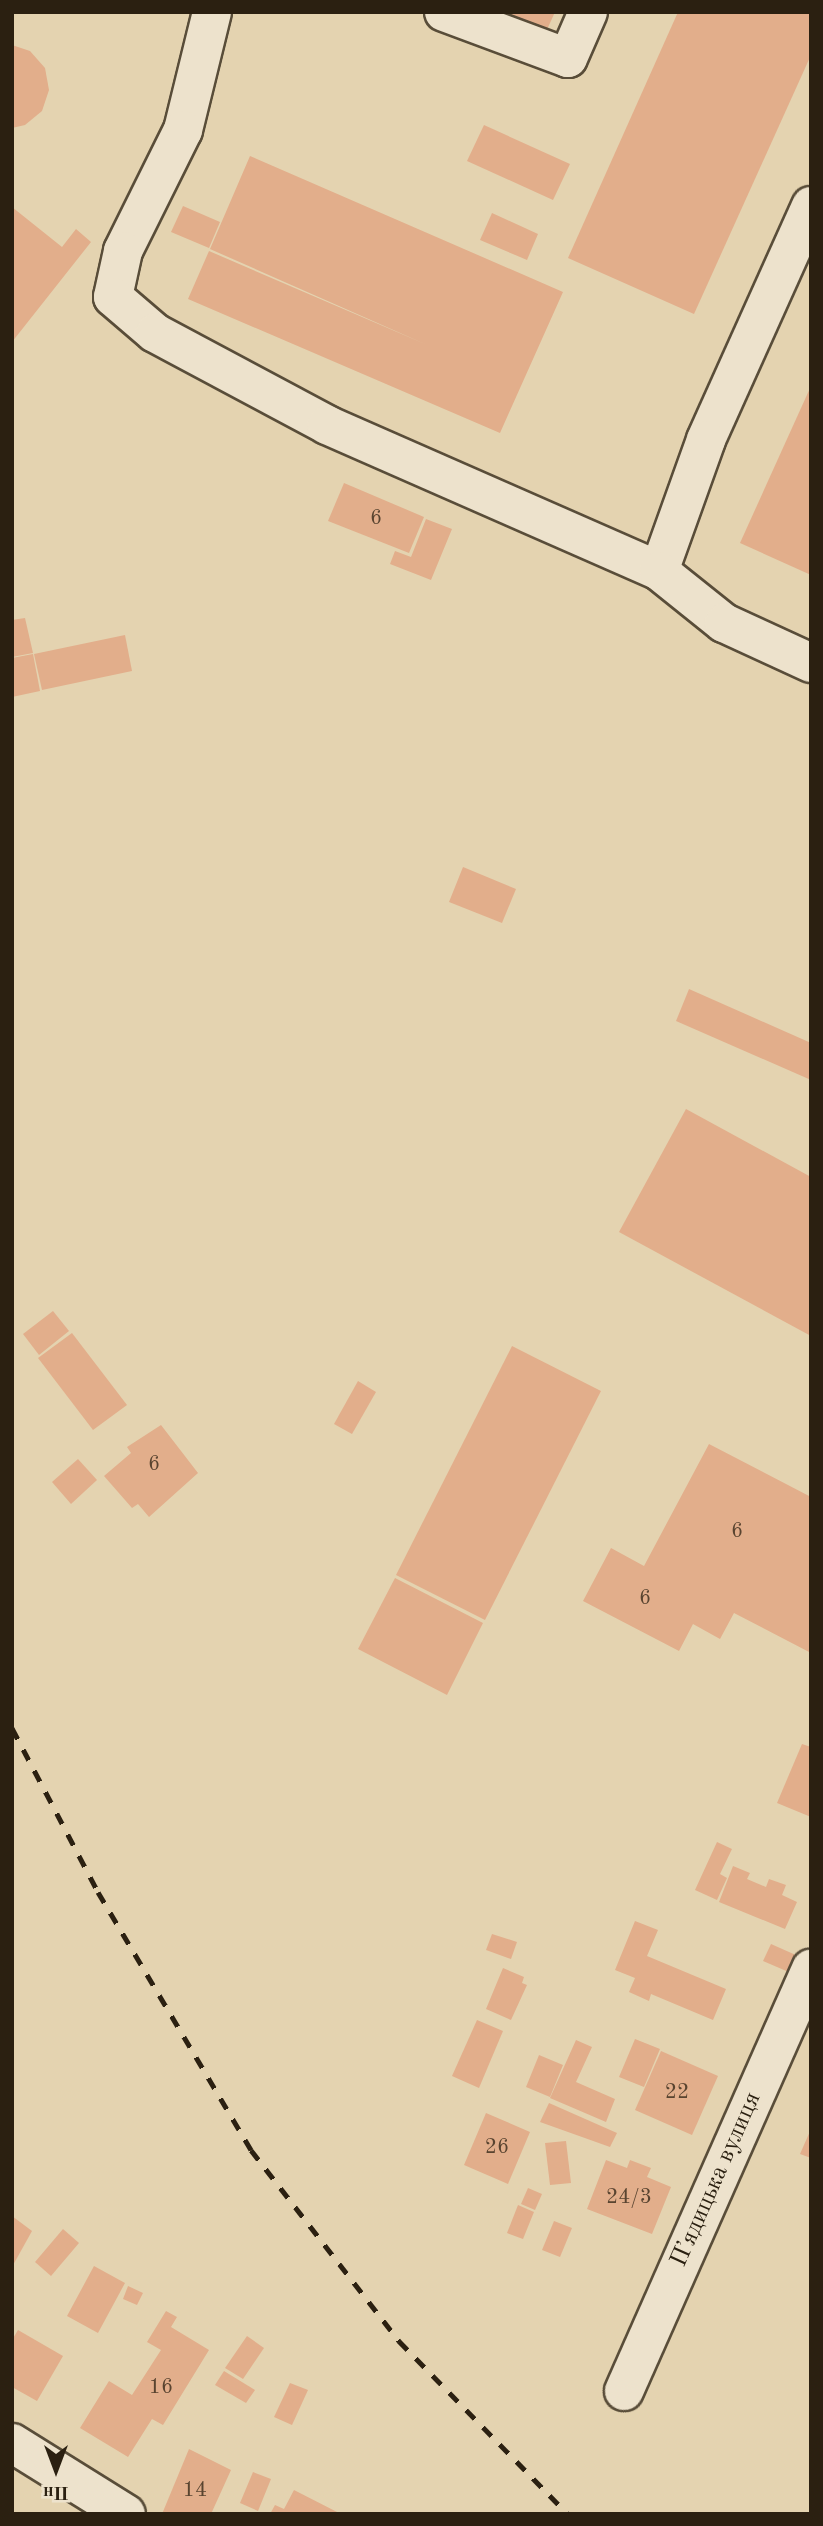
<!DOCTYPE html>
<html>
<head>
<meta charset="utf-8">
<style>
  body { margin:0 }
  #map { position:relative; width:823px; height:2526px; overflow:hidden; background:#e4d3b0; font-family:"Old Standard TT",serif }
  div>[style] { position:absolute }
  .building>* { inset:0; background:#e2ae8b }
  .roads { filter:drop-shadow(2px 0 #594d39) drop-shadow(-2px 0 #594d39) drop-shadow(0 2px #594d39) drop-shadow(0 -2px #594d39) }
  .minor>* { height:38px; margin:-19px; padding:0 19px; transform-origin:19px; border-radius:19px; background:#ede2cc }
  .rail>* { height:5px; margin-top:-2.5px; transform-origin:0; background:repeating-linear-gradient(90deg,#2b2011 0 12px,transparent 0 24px) }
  span { translate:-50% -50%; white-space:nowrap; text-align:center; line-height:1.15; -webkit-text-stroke:5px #ede2cc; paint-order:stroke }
  .number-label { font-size:21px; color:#594430 }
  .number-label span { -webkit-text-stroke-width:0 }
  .street-label { font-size:24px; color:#2b2011 }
  .frame { position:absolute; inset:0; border:14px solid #2b2011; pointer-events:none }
  .north { position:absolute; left:21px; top:2435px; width:70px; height:70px; -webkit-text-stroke:5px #ede2cc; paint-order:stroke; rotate:180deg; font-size:19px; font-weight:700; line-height:28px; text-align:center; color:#2b2011 }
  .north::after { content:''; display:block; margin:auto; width:24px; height:32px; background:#2b2011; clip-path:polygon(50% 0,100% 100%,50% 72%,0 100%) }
</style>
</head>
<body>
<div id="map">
  <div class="building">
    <i style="clip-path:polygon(492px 12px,555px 12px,545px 34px)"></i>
    <i style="clip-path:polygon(678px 12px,811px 12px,811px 55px,694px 314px,568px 258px)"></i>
    <i style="clip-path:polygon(12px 45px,30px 51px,45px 68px,49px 90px,42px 111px,25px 125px,12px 128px)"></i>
    <i style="clip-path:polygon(484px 125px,570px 164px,553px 200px,467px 161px)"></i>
    <i style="clip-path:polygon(250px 156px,563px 292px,500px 433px,188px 299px,209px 251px,425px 344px,210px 249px)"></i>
    <i style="clip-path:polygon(183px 206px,220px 222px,209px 248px,171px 232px)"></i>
    <i style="clip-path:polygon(12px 207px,62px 247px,76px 229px,91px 242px,12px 342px)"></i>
    <i style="clip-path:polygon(492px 213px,538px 234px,527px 260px,480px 240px)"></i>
    <i style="clip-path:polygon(811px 386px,811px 575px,740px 543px)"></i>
    <i style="clip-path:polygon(344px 483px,424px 517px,409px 553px,328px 521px)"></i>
    <i style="clip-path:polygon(426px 519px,452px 529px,431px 580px,390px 564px,395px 551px,411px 557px)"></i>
    <i style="clip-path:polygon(25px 618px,33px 653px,12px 657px,12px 620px)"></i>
    <i style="clip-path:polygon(125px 635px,132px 671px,42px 690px,34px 654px)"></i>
    <i style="clip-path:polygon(33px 654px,40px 691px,12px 697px,12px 658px)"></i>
    <i style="clip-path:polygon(463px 867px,516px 889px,502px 923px,449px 902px)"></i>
    <i style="clip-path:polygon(689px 989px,811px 1043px,811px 1080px,676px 1021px)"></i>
    <i style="clip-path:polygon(686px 1109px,811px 1177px,811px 1336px,619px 1232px)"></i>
    <i style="clip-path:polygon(53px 1311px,69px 1331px,39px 1355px,23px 1334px)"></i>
    <i style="clip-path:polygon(72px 1333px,127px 1405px,93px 1430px,38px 1358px)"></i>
    <i style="clip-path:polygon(512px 1346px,601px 1391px,485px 1620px,396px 1575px)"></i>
    <i style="clip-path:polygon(358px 1381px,376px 1392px,352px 1434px,334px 1424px)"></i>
    <i style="clip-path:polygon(161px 1425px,198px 1473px,149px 1517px,138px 1504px,132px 1508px,104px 1476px,131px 1453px,127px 1447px)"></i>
    <i style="clip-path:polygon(709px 1444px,811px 1497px,811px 1653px,734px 1613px,720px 1639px,693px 1624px,679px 1651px,583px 1601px,611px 1548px,644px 1566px)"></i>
    <i style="clip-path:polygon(78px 1459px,97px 1480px,71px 1504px,52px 1482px)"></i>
    <i style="clip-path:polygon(395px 1578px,483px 1623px,447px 1695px,358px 1649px)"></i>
    <i style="clip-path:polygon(802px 1744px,811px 1747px,811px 1817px,777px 1803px)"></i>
    <i style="clip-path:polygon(717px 1842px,732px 1849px,720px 1874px,727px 1878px,717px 1900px,695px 1890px)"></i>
    <i style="clip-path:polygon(733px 1866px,750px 1873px,747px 1879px,766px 1887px,769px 1879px,786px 1885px,782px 1895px,797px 1902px,785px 1929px,719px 1902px)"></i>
    <i style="clip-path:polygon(635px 1921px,658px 1930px,647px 1956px,726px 1989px,713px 2020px,651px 1994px,649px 2001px,629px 1992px,635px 1978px,615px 1970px)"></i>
    <i style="clip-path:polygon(492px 1934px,517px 1942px,511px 1959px,486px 1950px)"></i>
    <i style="clip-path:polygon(771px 1944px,798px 1956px,791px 1973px,763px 1961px)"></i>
    <i style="clip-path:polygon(503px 1968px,524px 1977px,522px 1983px,527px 1985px,511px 2020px,486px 2009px)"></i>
    <i style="clip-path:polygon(477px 2020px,503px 2031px,479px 2088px,452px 2076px)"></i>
    <i style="clip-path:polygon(635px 2039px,660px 2049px,644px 2087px,619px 2077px)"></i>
    <i style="clip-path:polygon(576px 2040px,592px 2047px,576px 2082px,615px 2099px,606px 2122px,550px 2098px)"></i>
    <i style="clip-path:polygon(661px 2051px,718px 2076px,692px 2135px,635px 2110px)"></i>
    <i style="clip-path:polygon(539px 2055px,563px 2065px,550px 2097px,526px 2087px)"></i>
    <i style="clip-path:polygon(549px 2103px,617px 2133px,610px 2147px,540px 2122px)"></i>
    <i style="clip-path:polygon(486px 2113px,530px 2132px,508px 2184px,464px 2165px)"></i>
    <i style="clip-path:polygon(811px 2129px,811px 2158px,800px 2154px)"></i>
    <i style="clip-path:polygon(566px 2141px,571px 2183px,550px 2185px,545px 2143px)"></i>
    <i style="clip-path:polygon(606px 2160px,627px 2168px,630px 2160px,651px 2168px,647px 2177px,671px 2187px,652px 2234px,587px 2209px)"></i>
    <i style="clip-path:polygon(528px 2188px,542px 2194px,535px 2210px,521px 2204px)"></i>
    <i style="clip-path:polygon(518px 2205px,534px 2212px,523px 2239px,507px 2233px)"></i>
    <i style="clip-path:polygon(12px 2216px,32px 2231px,12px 2267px)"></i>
    <i style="clip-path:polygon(554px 2221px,572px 2228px,560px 2257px,542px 2250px)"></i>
    <i style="clip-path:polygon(63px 2229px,79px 2243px,51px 2276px,35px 2262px)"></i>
    <i style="clip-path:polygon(94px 2266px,125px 2283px,98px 2333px,67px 2316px)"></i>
    <i style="clip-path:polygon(128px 2286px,143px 2293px,137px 2305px,123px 2299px)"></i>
    <i style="clip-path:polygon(166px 2311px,177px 2317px,171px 2327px,209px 2350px,163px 2425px,152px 2419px,128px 2457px,80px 2428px,109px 2381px,132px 2395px,161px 2350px,147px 2342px)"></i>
    <i style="clip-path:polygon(18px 2330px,63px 2356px,37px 2401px,12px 2387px,12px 2340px)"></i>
    <i style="clip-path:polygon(247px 2336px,264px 2348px,243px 2379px,225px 2368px)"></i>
    <i style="clip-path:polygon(224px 2371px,255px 2390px,246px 2403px,215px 2385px)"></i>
    <i style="clip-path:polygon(290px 2383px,308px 2390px,292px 2425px,274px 2417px)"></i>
    <i style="clip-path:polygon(189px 2449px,231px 2470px,211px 2514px,162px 2514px)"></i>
    <i style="clip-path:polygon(253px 2472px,271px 2479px,258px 2511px,240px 2503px)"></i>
    <i style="clip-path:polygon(294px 2490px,341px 2514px,270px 2514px,275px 2505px,284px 2509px)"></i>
  </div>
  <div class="roads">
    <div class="minor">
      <i style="left:212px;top:12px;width:122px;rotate:103.8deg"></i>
      <i style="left:183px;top:130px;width:135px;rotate:116.4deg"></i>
      <i style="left:123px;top:251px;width:47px;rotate:102.3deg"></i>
      <i style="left:113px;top:297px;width:55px;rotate:40.6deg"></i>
      <i style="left:155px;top:333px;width:195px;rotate:28.1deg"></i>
      <i style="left:327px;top:425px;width:363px;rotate:23.7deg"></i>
      <i style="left:444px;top:12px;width:132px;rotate:20.4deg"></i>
      <i style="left:568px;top:58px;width:50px;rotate:-66.5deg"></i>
      <i style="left:811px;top:206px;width:256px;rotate:114.2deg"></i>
      <i style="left:706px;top:440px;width:139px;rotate:109.7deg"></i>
      <i style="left:659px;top:571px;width:83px;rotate:38.7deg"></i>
      <i style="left:724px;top:623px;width:96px;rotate:24.7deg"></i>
      <i style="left:624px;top:2391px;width:462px;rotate:-66.1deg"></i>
      <i style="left:12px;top:2443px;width:134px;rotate:31.9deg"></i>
    </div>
  </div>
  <div class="rail">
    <i style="left:12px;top:1728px;width:185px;rotate:62.3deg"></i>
    <i style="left:98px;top:1892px;width:300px;rotate:59.3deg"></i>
    <i style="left:251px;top:2150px;width:242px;rotate:52.2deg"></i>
    <i style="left:399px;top:2341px;width:242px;rotate:45.7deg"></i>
  </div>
  <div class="number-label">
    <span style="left:376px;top:519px">6</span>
    <span style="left:154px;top:1465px">6</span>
    <span style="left:737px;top:1532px">6</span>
    <span style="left:645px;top:1599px">6</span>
    <span style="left:677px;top:2093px">22</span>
    <span style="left:497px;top:2148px">26</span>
    <span style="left:629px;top:2198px">24/3</span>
    <span style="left:161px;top:2388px">16</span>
    <span style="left:195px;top:2491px">14</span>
  </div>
  <div class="street-label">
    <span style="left:717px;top:2180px;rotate:-66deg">Пʼядицька вулиця</span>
  </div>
  <div class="frame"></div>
  <div class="north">Пн</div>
</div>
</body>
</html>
